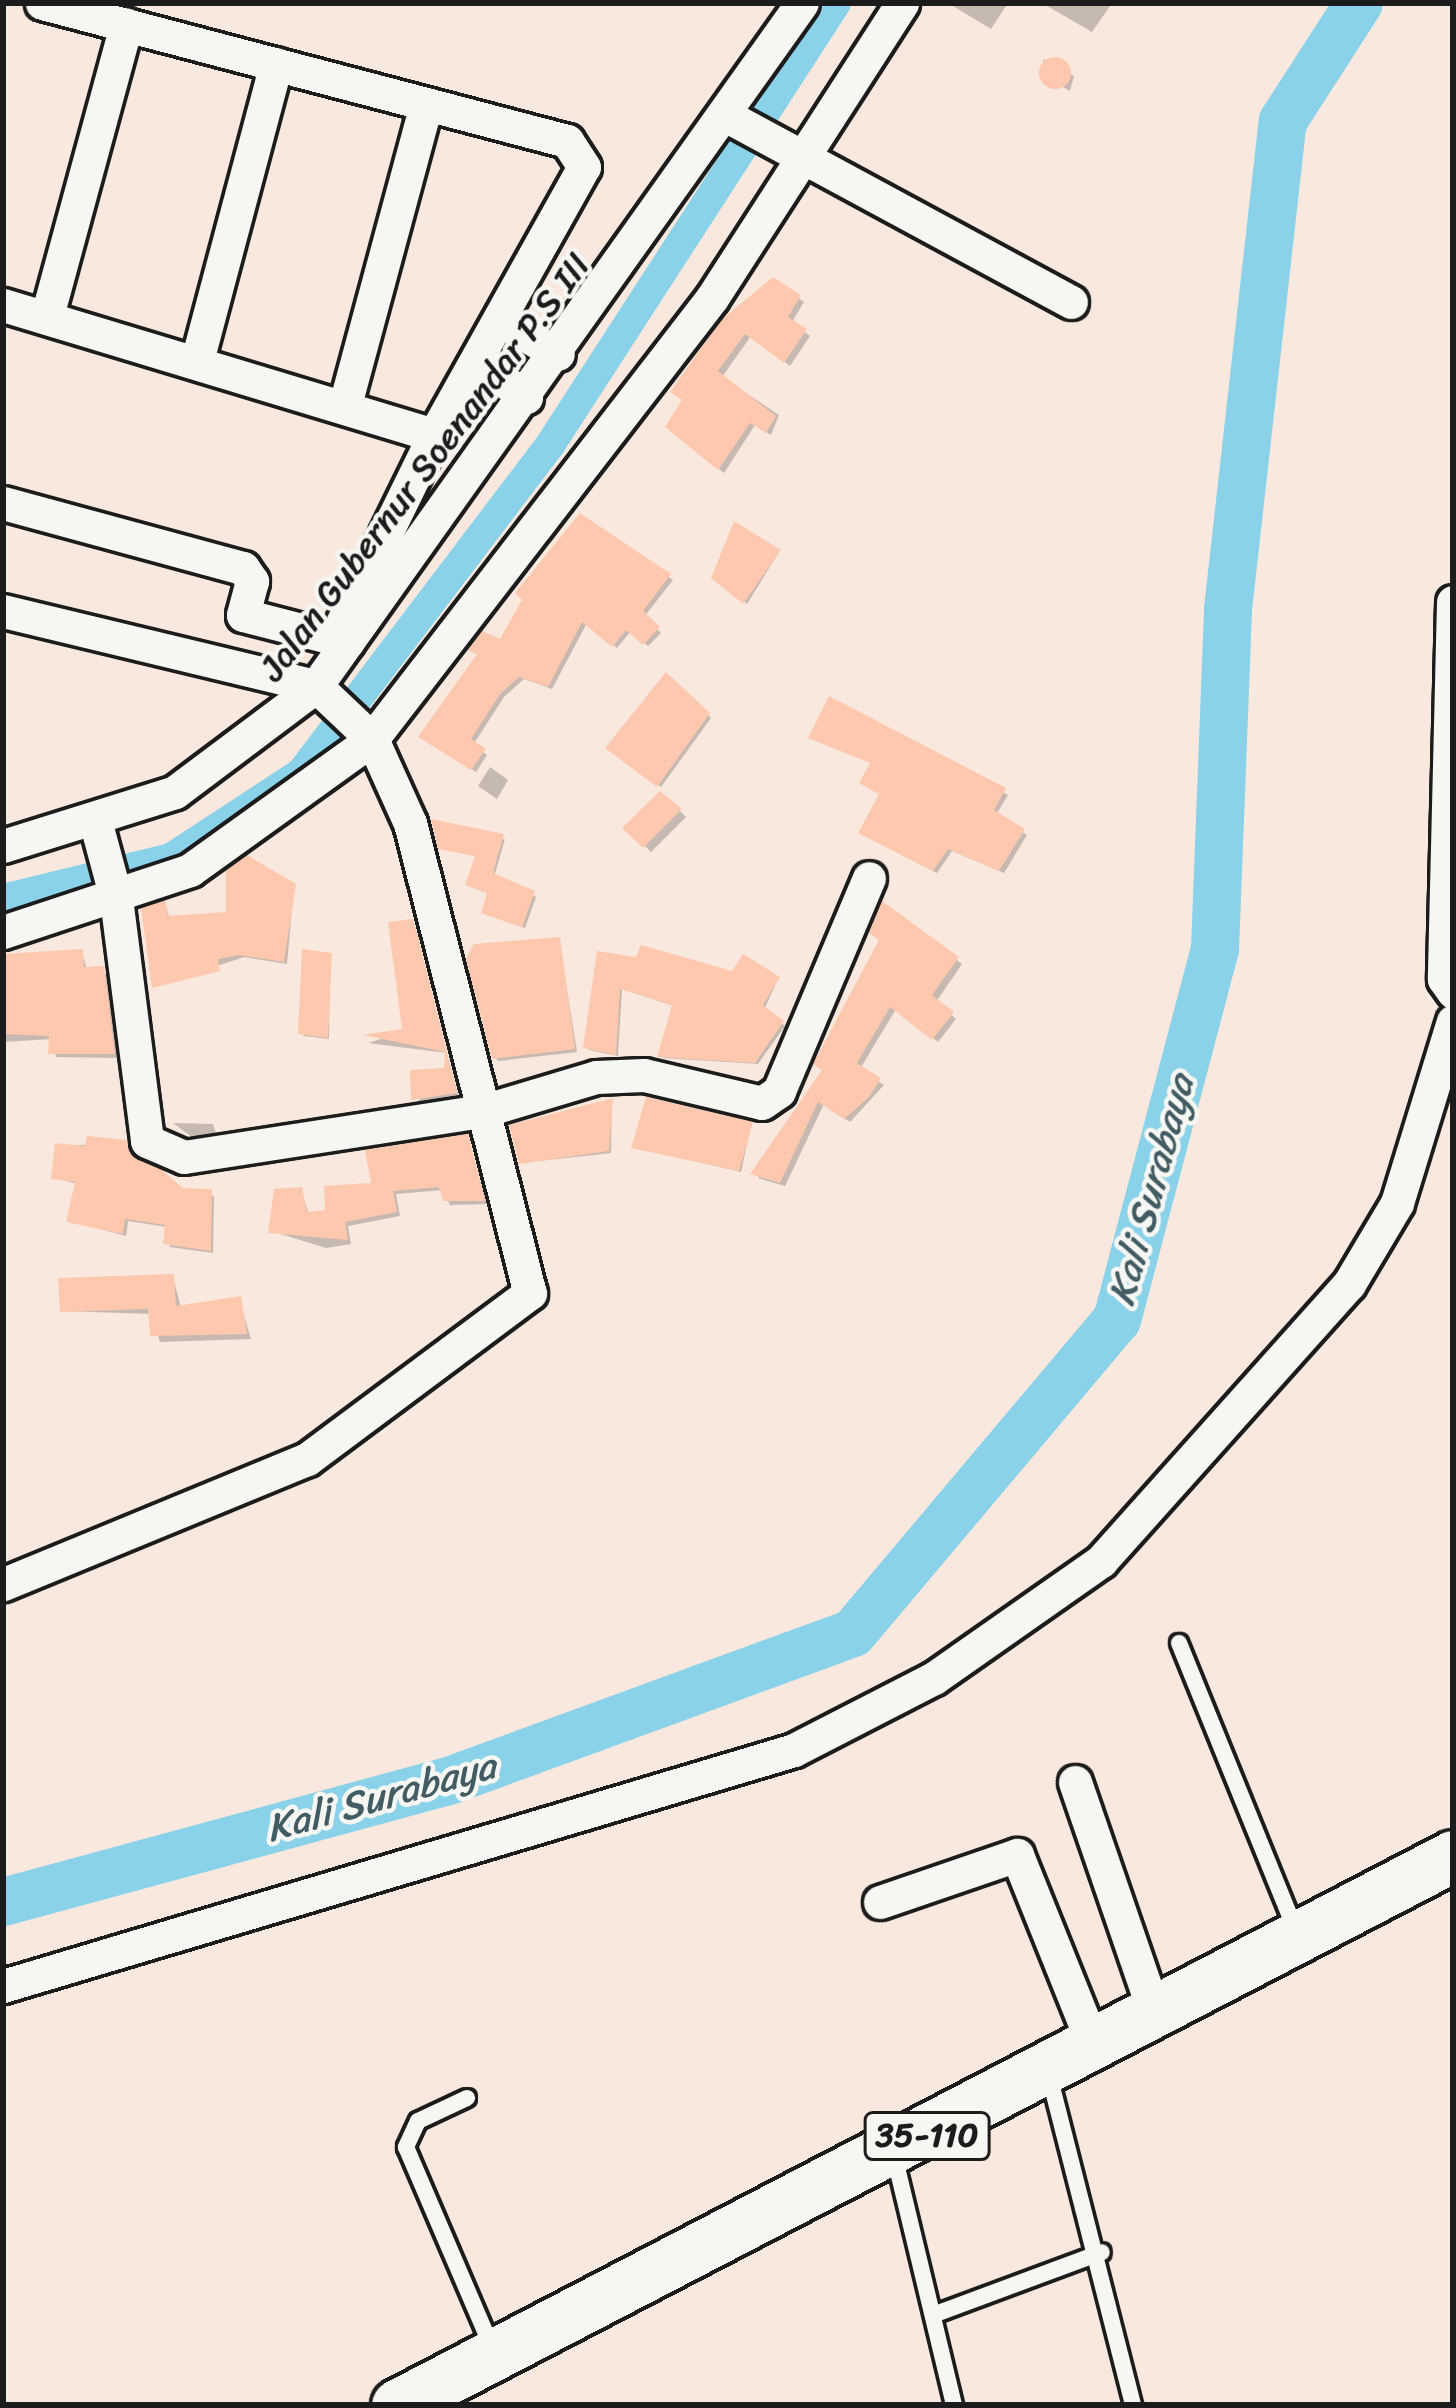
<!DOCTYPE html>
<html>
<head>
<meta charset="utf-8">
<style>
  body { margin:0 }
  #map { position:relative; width:1456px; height:2408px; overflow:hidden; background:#f8e8de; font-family:Sriracha,sans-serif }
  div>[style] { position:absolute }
  .shadow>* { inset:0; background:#0003 }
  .canal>* { height:30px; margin:-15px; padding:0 15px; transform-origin:15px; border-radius:15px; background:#89d2e9 }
  .river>* { height:48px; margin:-24px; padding:0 24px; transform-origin:24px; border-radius:24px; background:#89d2e9 }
  .building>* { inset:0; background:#fdc8ae }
  .round { border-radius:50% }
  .roads { filter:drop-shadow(3px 0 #1c1c1c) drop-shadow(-3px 0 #1c1c1c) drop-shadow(0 3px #1c1c1c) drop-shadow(0 -3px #1c1c1c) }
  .service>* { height:16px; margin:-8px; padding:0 8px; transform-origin:8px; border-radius:8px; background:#f6f6f2 }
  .minor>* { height:33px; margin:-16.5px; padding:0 16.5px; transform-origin:16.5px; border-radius:16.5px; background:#f6f6f2 }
  .primary>* { height:51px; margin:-25.5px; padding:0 25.5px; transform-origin:25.5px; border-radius:25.5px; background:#f6f6f2 }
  span { translate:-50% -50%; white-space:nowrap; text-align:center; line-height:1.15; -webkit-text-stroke:9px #f6f6f2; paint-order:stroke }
  .shield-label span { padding:3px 9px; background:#f6f6f2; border:3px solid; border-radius:9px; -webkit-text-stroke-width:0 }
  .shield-label { font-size:33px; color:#1c1c1c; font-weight:700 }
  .street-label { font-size:36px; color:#1c1c1c }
  .water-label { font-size:39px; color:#425c64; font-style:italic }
  .frame { position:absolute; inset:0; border:6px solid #1c1c1c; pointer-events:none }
</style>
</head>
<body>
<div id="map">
  <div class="shadow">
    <i style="clip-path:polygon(948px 3px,1008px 3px,991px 29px)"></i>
    <i style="clip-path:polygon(1042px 3px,1112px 3px,1092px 32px)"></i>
    <i style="clip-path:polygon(1044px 59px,1074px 76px,1070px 91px,1040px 74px)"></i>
    <i style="clip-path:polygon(773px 281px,804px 302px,792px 322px,810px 336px,790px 366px,751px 336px,722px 377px,779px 415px,771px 435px,755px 425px,724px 473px,669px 426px)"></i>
    <i style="clip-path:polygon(580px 517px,673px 580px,644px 617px,661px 633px,648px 646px,631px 631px,617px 648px,587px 623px,552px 689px,524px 679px,504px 697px,473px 745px,487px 755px,476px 772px,426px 740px,480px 656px,471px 650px,501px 643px)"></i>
    <i style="clip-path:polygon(779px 552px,747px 604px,714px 577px)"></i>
    <i style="clip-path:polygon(666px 676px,711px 718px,661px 787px,609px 748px)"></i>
    <i style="clip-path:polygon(830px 700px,1008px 795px,996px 815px,1027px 835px,1004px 873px,952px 851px,937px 873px,865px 836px,882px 795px,873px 764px,812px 737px)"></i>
    <i style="clip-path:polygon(490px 767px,508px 780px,497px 799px,478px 786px)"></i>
    <i style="clip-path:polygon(680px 811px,686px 817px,651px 852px,627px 828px)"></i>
    <i style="clip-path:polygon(505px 839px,494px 877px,536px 897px,525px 928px,487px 915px,490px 894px,471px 887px,478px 857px,441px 848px)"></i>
    <i style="clip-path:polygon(294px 887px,287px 964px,244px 957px,155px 987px,165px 904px,170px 919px,229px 915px)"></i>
    <i style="clip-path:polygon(883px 906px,962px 964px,936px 1002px,956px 1019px,938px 1042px,896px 1009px,860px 1069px,884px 1085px,850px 1122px,824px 1104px,785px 1186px,758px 1178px,825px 1070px,882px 940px)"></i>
    <i style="clip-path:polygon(412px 923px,415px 926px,447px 1053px,368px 1043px,406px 1031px)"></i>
    <i style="clip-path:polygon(559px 940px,577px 1052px,498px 1061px,495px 1057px)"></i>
    <i style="clip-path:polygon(82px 952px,87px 970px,107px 974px,118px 1058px,56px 1057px,52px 1039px,3px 1042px,3px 957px)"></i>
    <i style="clip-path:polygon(600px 954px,778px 979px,764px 1010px,785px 1026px,758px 1064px,663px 1058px,674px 1006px,622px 989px,618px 1056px,589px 1050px)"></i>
    <i style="clip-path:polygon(330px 955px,329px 1039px,304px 1036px,302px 1033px)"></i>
    <i style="clip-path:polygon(447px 1053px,458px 1095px,417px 1102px,447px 1071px)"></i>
    <i style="clip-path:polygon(612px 1101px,611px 1153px,521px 1163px)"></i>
    <i style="clip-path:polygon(173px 1123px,213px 1124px,216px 1133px,192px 1137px)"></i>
    <i style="clip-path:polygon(751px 1125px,741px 1172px,634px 1147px)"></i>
    <i style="clip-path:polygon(467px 1137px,487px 1204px,450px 1205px,443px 1190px,396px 1194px,400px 1216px,348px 1226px,351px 1244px,326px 1248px,271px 1231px,301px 1191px,309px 1214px,328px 1212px)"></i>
    <i style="clip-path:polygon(125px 1143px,182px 1190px,214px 1196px,213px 1253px,170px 1247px,167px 1227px,128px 1221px,126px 1236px,70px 1221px,78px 1184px,54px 1178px,57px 1146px)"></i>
    <i style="clip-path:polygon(173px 1277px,181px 1308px,239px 1299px,251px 1339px,160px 1342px,151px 1314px,63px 1311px)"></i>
  </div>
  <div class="canal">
    <i style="left:3px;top:899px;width:173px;rotate:-13.7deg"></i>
    <i style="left:171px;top:858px;width:155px;rotate:-33.2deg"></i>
    <i style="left:301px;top:773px;width:412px;rotate:-52.8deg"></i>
    <i style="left:550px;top:445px;width:526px;rotate:-57.09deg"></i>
  </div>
  <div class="river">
    <i style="left:3px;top:1902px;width:459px;rotate:-15.2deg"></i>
    <i style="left:446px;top:1782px;width:433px;rotate:-20.1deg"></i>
    <i style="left:853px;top:1633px;width:409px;rotate:-49.9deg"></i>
    <i style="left:1117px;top:1320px;width:384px;rotate:-75.2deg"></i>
    <i style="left:1215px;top:949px;width:340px;rotate:-87.8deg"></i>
    <i style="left:1228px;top:609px;width:491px;rotate:-83.6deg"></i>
    <i style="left:1283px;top:121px;width:140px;rotate:-57.2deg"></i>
  </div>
  <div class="building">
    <i class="round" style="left:1039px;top:57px;width:32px;height:32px"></i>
    <i style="clip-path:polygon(773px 277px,801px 295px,788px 317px,807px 329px,784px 363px,745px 334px,718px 371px,776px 416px,766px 433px,750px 423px,718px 470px,665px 427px,682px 400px,670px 392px,721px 320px)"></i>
    <i style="clip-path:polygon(580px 513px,671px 574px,643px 611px,660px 627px,643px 645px,626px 630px,612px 647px,582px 622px,548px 687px,519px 677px,500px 694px,471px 739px,486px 749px,471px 770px,418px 737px,477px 654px,467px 650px,482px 631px,500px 639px,522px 600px,515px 593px)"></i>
    <i style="clip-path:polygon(734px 521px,781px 550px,743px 604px,711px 578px)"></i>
    <i style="clip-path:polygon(666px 672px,710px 713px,657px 787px,605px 748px)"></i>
    <i style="clip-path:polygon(829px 696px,1006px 788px,994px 810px,1025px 829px,999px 871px,948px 849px,933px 871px,858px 833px,879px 794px,859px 783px,870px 763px,808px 738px)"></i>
    <i style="clip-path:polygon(660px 791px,682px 809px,643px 848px,622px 828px)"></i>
    <i style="clip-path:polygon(431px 819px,504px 834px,493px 873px,535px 891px,522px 927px,481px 913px,487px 893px,465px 885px,475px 856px,438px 849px)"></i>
    <i style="clip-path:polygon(247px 855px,296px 884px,284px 962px,239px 955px,218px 959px,220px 971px,152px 988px,141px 908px,165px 900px,168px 916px,226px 912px,226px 870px)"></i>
    <i style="clip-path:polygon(882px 901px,959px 957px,932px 995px,954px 1012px,932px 1040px,890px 1007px,857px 1063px,881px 1078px,869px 1097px,844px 1119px,818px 1102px,780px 1183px,750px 1174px,822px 1070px,813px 1064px,879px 940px,869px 933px)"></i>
    <i style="clip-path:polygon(413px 919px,457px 1093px,411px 1100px,410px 1070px,444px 1068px,445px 1052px,363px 1035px,402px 1029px,388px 922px)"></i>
    <i style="clip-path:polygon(560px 937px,575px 1049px,492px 1059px,466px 959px,474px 944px)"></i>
    <i style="clip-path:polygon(641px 945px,732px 971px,743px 954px,780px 977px,763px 1005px,784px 1021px,755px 1063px,657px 1057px,672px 1005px,620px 989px,616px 1055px,583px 1048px,597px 951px,636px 957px)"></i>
    <i style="clip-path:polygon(83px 949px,84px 967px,104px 966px,115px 1054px,48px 1054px,49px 1036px,3px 1034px,3px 954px)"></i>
    <i style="clip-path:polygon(302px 949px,332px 953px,328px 1038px,298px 1034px)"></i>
    <i style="clip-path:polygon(646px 1097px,753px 1122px,739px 1171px,631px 1148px)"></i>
    <i style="clip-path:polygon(613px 1098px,609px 1151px,519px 1164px,509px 1125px)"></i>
    <i style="clip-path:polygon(468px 1134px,485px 1201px,443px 1201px,439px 1187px,393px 1191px,397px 1212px,345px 1222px,348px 1240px,268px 1233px,274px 1189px,302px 1187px,307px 1212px,325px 1210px,324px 1186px,371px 1183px,365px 1150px)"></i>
    <i style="clip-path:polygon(87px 1136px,126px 1140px,183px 1188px,212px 1189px,211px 1251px,163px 1244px,165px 1225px,125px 1219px,123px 1234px,66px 1222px,75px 1182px,51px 1179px,55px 1143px,85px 1146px)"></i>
    <i style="clip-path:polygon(174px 1274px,176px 1306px,241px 1296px,247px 1334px,150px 1336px,148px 1309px,60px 1312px,58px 1278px)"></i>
  </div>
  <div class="roads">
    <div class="service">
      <i style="left:1179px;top:1643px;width:311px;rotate:67.9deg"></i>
      <i style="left:1049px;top:2075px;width:341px;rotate:75.7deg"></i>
      <i style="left:467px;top:2098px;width:54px;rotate:154.9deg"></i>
      <i style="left:418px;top:2121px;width:29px;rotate:115deg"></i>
      <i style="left:406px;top:2147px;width:221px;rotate:66.8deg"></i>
      <i style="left:894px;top:2155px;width:257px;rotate:76.5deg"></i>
      <i style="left:933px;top:2315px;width:180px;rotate:-20.4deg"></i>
    </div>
    <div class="minor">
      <i style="left:727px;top:116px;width:391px;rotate:28.4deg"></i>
      <i style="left:3px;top:305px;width:450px;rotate:16.8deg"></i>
      <i style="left:434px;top:435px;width:307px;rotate:-60.8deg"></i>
      <i style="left:584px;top:167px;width:31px;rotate:-123deg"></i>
      <i style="left:567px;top:141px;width:543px;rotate:-165.27deg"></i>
      <i style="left:47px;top:316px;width:302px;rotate:-74.8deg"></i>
      <i style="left:500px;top:320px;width:67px;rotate:30.4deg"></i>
      <i style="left:198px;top:357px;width:303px;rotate:-75.1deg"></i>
      <i style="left:477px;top:361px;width:61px;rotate:36.3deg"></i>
      <i style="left:346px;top:401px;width:307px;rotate:-74.9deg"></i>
      <i style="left:3px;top:503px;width:249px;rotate:15.2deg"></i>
      <i style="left:243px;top:568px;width:16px;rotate:55deg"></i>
      <i style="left:252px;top:581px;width:35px;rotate:105deg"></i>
      <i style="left:243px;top:615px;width:108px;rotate:14.4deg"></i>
      <i style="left:1453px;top:602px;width:377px;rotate:91.4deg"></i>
      <i style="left:1444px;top:979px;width:16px;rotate:55deg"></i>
      <i style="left:3px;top:611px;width:322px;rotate:13.5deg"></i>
      <i style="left:316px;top:686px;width:77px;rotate:43.4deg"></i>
      <i style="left:372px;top:739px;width:92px;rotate:65.7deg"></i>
      <i style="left:410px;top:823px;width:485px;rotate:75.7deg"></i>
      <i style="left:530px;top:1293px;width:278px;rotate:143.3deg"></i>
      <i style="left:307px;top:1459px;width:329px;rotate:157.6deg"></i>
      <i style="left:343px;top:621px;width:207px;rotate:-63.9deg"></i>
      <i style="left:95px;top:820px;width:81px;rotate:74.9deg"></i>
      <i style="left:116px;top:898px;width:245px;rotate:82.7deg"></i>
      <i style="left:147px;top:1141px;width:40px;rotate:23.4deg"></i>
      <i style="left:184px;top:1157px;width:306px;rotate:-8.8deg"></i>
      <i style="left:486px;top:1110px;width:115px;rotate:-16.7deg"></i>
      <i style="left:596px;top:1077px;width:48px;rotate:-2.4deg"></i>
      <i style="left:644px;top:1075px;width:121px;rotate:13.3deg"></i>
      <i style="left:762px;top:1103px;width:21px;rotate:-35deg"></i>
      <i style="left:779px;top:1091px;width:231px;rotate:-67.1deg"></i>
      <i style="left:3px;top:846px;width:180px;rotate:-17.4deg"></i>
      <i style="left:175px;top:792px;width:176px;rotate:-36.9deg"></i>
      <i style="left:316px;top:686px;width:838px;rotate:-54.57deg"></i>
      <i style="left:3px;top:932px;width:197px;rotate:-18.3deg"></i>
      <i style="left:190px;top:870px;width:224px;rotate:-35.7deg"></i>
      <i style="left:372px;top:739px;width:557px;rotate:-52.37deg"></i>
      <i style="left:712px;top:298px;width:351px;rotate:-57.2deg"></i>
      <i style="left:1075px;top:1782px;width:249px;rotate:71deg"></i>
      <i style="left:880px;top:1902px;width:145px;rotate:-18.9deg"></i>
      <i style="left:1017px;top:1855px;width:209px;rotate:68.1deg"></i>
      <i style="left:3px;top:1986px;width:825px;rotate:-16.61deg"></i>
      <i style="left:794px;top:1750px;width:157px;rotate:-27.2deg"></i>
      <i style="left:934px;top:1678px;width:204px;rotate:-35deg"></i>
      <i style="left:1101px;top:1561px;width:372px;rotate:-48.2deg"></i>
      <i style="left:1349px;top:1284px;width:94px;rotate:-59.3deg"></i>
      <i style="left:1397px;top:1203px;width:190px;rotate:-72.9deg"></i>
    </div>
    <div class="primary">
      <i style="left:397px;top:2405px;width:1190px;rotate:-27.47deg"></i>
    </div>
  </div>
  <div class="shield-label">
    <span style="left:927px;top:2136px">35-110</span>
  </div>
  <div class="street-label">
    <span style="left:425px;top:467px;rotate:-53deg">Jalan Gubernur Soenandar P.S III</span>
  </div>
  <div class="water-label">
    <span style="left:1151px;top:1190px;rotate:-75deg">Kali Surabaya</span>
    <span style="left:381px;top:1797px;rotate:-16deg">Kali Surabaya</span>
  </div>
  <div class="frame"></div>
</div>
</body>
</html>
